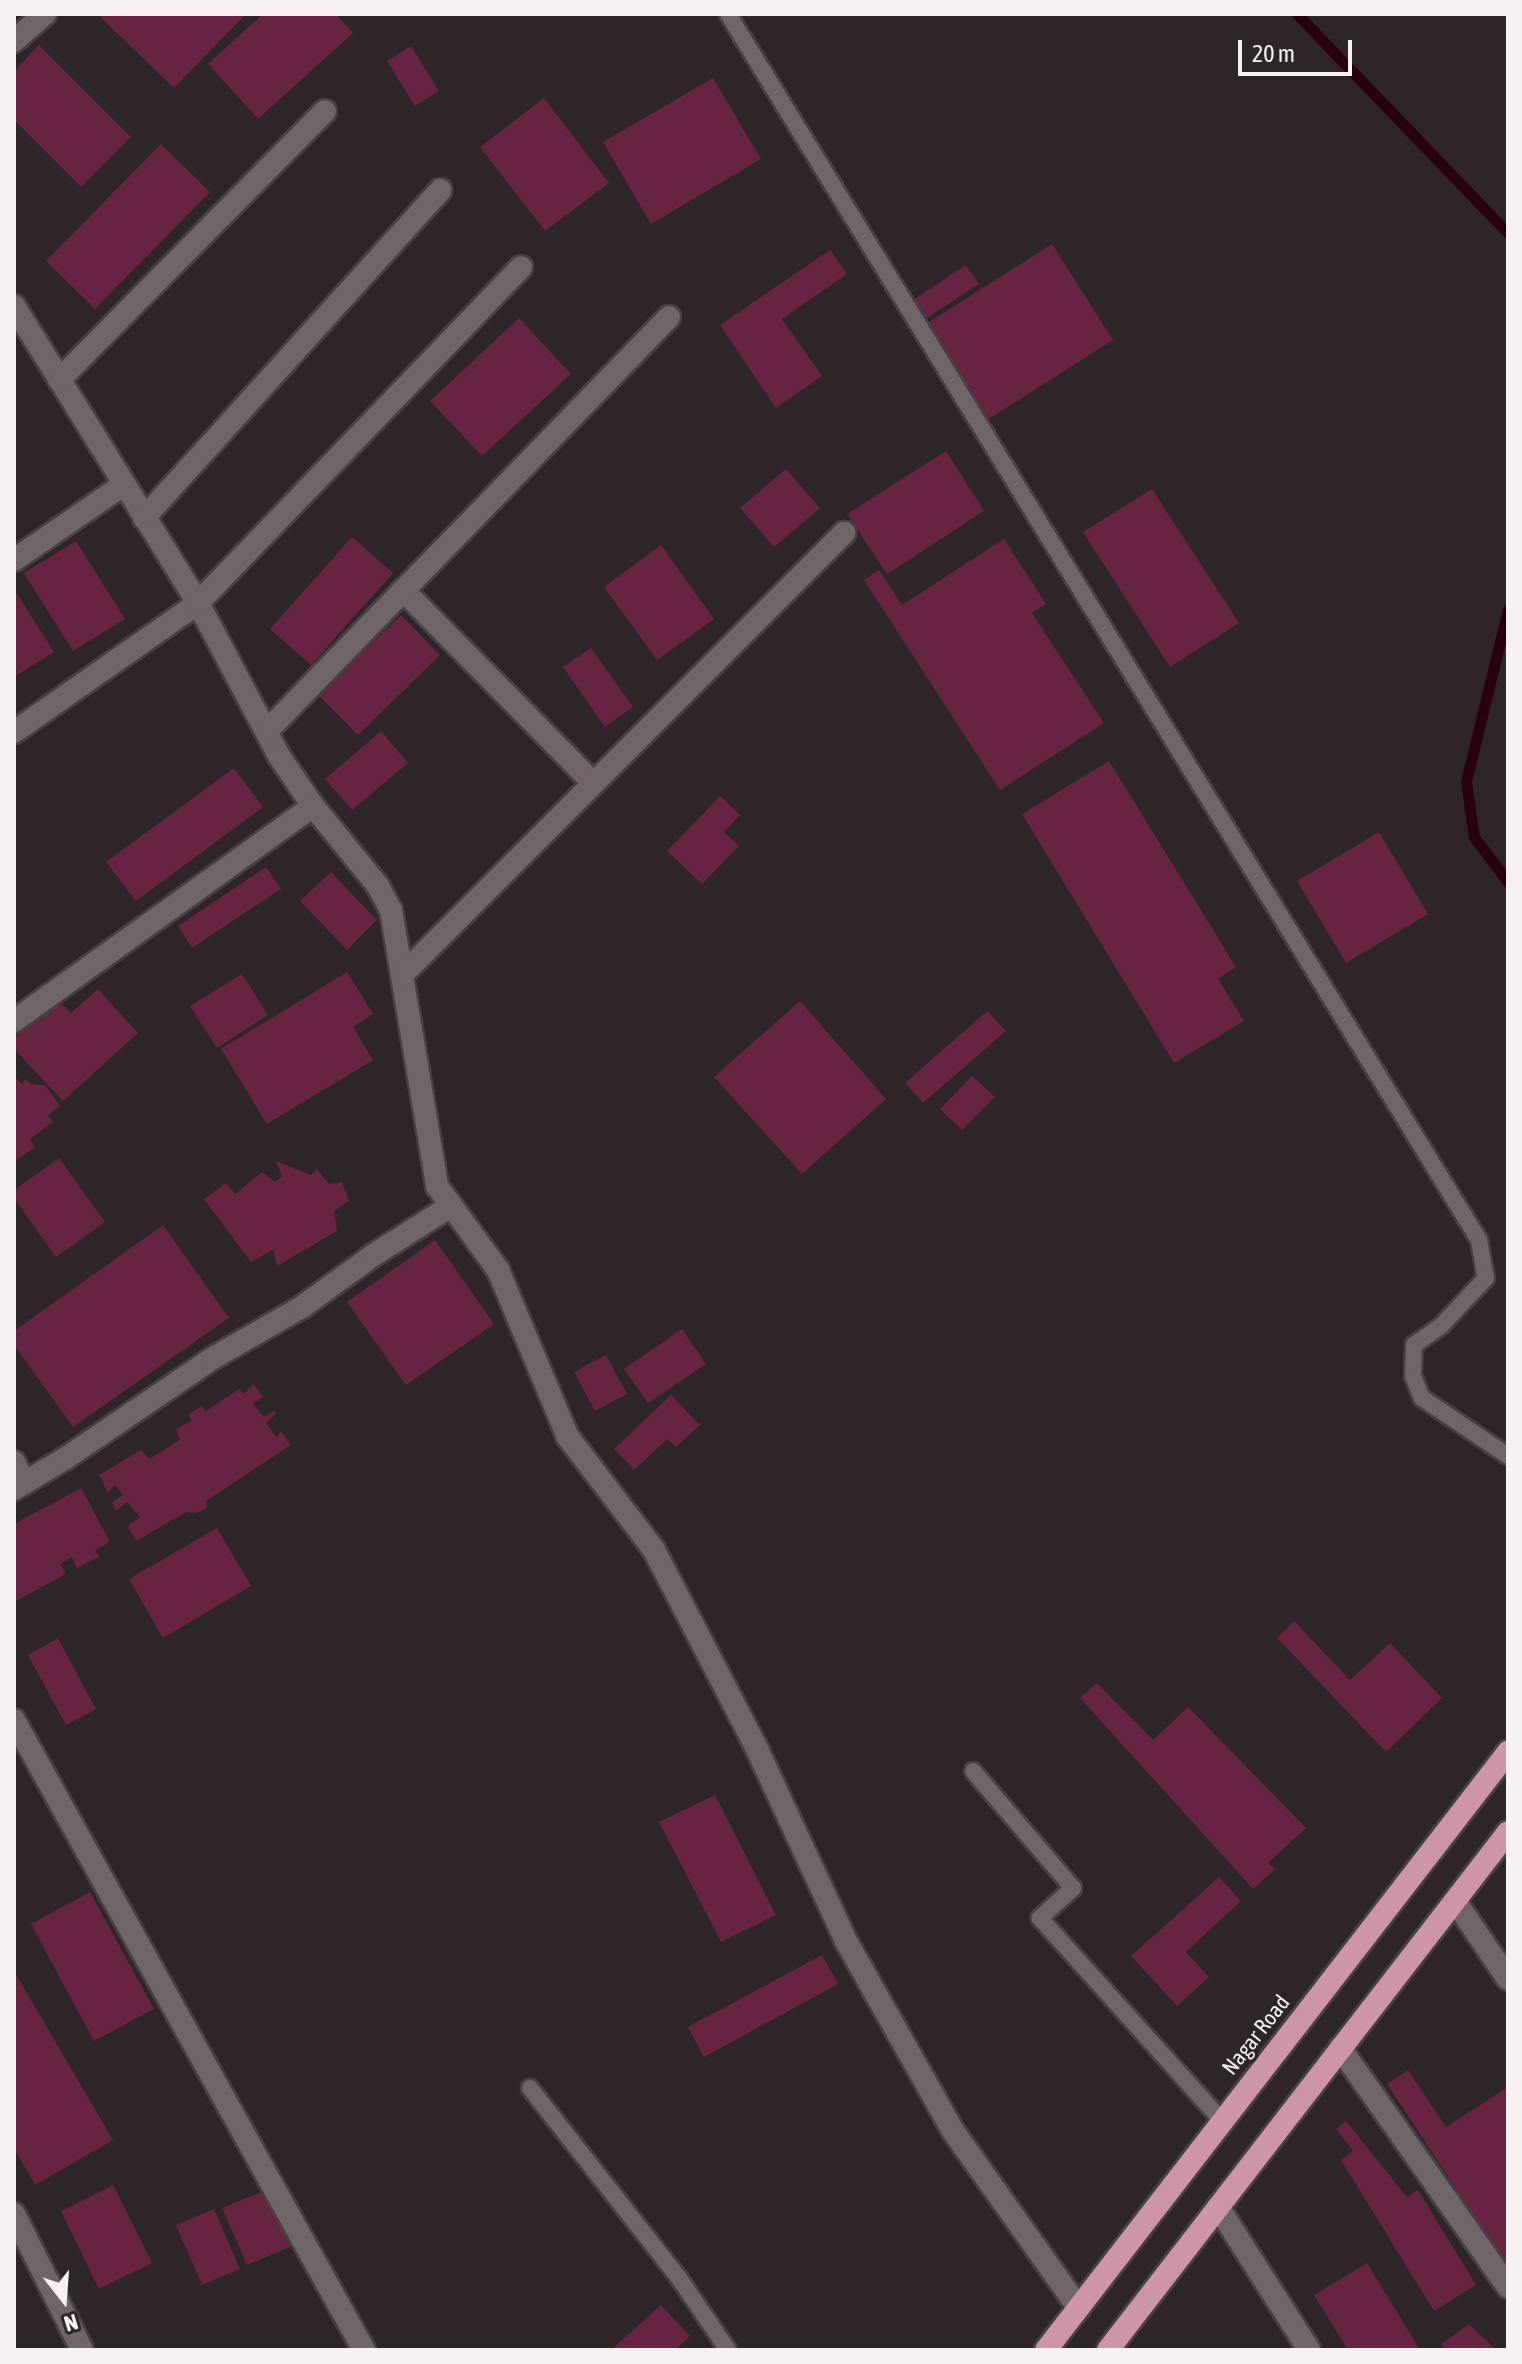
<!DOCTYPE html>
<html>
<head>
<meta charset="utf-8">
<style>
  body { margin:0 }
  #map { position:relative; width:1522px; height:2364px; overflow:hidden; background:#2e2528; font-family:"Asap Condensed",sans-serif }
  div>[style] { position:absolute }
  .stream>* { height:11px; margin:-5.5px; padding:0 5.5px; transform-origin:5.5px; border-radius:5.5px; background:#280012 }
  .building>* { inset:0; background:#672543 }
  .roads { filter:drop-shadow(2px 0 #484043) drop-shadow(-2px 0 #484043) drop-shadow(0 2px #484043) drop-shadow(0 -2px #484043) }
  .service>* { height:16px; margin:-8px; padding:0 8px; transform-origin:8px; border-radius:8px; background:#706569 }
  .minor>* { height:22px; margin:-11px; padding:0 11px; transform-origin:11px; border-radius:11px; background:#706569 }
  .trunk>* { height:22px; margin:-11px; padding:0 11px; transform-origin:11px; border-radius:11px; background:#ce94aa }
  span { translate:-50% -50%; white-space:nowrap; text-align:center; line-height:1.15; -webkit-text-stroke:7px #2e2528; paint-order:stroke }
  .street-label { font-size:22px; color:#f8f1f3 }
  .frame { position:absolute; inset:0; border:16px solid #f8f1f3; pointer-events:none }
  .north { position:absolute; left:24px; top:2260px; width:80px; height:80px; -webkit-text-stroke:6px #2e2528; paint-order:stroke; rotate:163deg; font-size:22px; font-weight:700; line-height:32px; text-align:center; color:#f8f1f3 }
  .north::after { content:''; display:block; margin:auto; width:28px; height:36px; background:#f8f1f3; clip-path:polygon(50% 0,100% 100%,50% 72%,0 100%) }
  .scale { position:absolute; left:1238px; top:40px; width:114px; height:36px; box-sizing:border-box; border:4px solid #f8f1f3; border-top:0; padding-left:10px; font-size:24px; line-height:28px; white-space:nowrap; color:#f8f1f3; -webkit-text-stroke:6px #2e2528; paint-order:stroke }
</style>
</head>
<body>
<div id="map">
  <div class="stream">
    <i style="left:1297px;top:14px;width:304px;rotate:46.1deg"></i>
    <i style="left:1508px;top:609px;width:177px;rotate:103.7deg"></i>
    <i style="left:1466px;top:781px;width:57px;rotate:81.9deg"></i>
    <i style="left:1474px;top:837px;width:56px;rotate:52.9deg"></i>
  </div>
  <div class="building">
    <i style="clip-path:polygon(97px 14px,246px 14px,174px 88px)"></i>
    <i style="clip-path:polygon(263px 14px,336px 14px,353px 33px,258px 119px,208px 64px)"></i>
    <i style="clip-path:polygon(39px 45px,131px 137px,81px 187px,14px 120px,14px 71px)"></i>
    <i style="clip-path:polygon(411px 46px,439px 91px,415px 106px,387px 61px)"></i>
    <i style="clip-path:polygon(713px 78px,761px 159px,651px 224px,603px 142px)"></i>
    <i style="clip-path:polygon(544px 98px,609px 183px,545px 231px,480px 147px)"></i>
    <i style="clip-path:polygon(161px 144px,210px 192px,95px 309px,46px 261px)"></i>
    <i style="clip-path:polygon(1052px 244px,1113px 340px,984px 422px,923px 326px)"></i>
    <i style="clip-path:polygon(830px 250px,847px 274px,782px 319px,822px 376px,776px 408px,720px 325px)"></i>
    <i style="clip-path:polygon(966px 265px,979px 284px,925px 319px,913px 300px)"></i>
    <i style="clip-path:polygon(519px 318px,571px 374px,482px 456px,430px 401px)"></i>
    <i style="clip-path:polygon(946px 451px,984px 511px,887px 574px,847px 514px)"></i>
    <i style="clip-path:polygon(786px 469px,820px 508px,774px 547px,740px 508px)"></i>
    <i style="clip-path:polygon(1152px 489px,1239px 623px,1170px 667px,1083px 532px)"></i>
    <i style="clip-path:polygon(352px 537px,393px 573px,311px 665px,270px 629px)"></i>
    <i style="clip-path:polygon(1004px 539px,1046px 604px,1032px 613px,1104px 723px,1000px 790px,864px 580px,879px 570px,902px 605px)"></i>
    <i style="clip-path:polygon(76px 541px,125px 619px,73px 651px,24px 573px)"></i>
    <i style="clip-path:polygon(661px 545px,714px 619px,657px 660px,604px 587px)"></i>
    <i style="clip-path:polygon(14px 589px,54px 652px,14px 677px)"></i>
    <i style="clip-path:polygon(401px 615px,440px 655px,358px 735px,318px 695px)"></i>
    <i style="clip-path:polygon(591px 648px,633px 707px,605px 727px,563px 667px)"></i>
    <i style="clip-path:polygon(381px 731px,408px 763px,352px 810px,325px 779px)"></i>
    <i style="clip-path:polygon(1109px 761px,1236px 967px,1218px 979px,1244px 1021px,1174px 1063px,1022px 814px)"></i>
    <i style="clip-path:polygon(234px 768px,263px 807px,136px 901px,106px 862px)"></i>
    <i style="clip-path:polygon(720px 796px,740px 815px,724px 832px,739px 846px,702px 884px,667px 851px)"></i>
    <i style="clip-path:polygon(1379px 832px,1428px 914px,1346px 963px,1297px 881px)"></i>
    <i style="clip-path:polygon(266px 867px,281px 889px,192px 948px,178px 926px)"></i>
    <i style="clip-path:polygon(331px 872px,377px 920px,347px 950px,300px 901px)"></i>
    <i style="clip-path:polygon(347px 972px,373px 1014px,353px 1027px,373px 1060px,267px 1124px,221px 1049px)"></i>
    <i style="clip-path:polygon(242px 974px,268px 1015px,217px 1048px,190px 1006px)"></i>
    <i style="clip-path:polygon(98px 989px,138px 1033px,63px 1101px,14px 1049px,14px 1031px,54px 995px,71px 1013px)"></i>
    <i style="clip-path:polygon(800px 1001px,886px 1099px,802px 1174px,714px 1077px)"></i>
    <i style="clip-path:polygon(987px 1011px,1006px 1031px,923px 1103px,905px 1083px)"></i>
    <i style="clip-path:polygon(14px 1076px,22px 1084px,26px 1079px,31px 1084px,45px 1085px,60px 1106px,48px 1115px,53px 1122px,30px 1139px,35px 1147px,14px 1162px)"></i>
    <i style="clip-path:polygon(972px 1076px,995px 1097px,962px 1130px,940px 1109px)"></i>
    <i style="clip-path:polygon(59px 1158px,105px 1222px,56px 1257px,14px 1198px,14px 1190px)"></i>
    <i style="clip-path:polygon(276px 1161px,311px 1175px,317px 1169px,329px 1184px,342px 1182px,349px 1201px,334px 1211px,337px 1231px,277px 1266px,273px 1250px,251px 1262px,204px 1199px,226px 1183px,235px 1194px,262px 1172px,275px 1182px,282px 1176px)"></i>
    <i style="clip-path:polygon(163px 1225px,229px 1318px,73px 1427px,14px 1345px,14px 1331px)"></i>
    <i style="clip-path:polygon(435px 1240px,494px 1324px,406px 1385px,347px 1302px)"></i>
    <i style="clip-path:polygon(682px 1329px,706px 1364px,648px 1403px,624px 1369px)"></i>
    <i style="clip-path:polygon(606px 1355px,627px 1394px,595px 1411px,574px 1372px)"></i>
    <i style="clip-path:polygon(254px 1384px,263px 1397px,253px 1404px,264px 1417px,274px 1411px,276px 1414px,266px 1423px,277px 1438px,281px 1431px,291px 1445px,206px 1501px,207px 1508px,196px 1513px,186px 1512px,136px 1541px,128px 1526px,140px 1517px,127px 1502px,116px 1511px,112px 1502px,123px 1495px,115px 1485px,108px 1493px,99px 1475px,141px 1450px,149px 1459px,180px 1440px,176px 1429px,191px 1421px,189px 1414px,202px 1406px,206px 1411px,239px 1389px,243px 1394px)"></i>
    <i style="clip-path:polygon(671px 1395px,700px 1425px,676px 1447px,667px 1439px,634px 1470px,614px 1449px)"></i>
    <i style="clip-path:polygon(81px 1488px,110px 1542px,95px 1550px,99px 1557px,77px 1568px,72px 1557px,60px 1564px,66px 1574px,14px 1602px,14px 1524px)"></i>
    <i style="clip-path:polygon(217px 1528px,251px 1586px,163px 1638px,129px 1579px)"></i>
    <i style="clip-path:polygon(1294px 1621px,1350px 1680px,1390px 1643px,1442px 1698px,1386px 1752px,1277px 1638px)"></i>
    <i style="clip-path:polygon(58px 1638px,96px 1709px,66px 1725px,28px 1655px)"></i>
    <i style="clip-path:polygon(1097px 1683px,1153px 1740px,1188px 1707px,1306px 1828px,1268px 1863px,1275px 1869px,1253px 1889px,1080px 1698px)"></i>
    <i style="clip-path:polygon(715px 1795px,776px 1915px,721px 1942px,659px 1822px)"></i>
    <i style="clip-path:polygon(1219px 1877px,1241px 1901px,1186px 1952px,1209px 1977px,1177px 2006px,1131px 1956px)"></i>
    <i style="clip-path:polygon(90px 1892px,154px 2009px,94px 2041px,31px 1924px)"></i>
    <i style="clip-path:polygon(822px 1955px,838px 1984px,704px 2057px,688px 2027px)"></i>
    <i style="clip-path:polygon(14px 1971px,113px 2140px,35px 2185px,14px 2148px)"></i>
    <i style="clip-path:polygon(1408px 2070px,1446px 2127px,1508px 2087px,1508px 2268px,1387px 2084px)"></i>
    <i style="clip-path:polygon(1346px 2121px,1407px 2197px,1418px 2190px,1476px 2285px,1434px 2311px,1341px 2160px,1353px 2151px,1336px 2129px)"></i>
    <i style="clip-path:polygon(113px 2185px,152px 2263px,99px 2289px,61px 2211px)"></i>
    <i style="clip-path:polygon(266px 2190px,290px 2247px,247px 2265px,222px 2208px)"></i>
    <i style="clip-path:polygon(214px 2209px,240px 2269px,202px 2285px,176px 2225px)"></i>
    <i style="clip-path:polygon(1367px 2263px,1420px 2350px,1348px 2350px,1314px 2295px)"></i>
    <i style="clip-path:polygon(661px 2305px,690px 2336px,675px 2350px,617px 2350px,614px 2347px)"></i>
    <i style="clip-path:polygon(1469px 2324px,1496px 2350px,1445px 2350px,1441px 2344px)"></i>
  </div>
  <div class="roads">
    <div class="service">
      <i style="left:728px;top:14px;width:1438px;rotate:58.51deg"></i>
      <i style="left:1479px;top:1240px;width:39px;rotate:80deg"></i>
      <i style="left:1486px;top:1278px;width:66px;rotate:133.2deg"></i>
      <i style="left:1441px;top:1326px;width:33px;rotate:145deg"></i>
      <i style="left:1414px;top:1345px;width:31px;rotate:92deg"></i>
      <i style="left:1413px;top:1376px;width:24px;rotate:68deg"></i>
      <i style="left:1422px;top:1398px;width:104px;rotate:34deg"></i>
      <i style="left:973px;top:1771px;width:154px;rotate:49.5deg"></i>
      <i style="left:1073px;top:1888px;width:45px;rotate:137.7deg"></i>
      <i style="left:1040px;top:1918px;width:274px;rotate:48.1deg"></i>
      <i style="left:530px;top:2088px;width:241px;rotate:51.9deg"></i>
      <i style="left:679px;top:2278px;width:87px;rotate:55.8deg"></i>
    </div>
    <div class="minor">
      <i style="left:14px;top:41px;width:41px;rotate:-41.1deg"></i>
      <i style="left:14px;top:306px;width:349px;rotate:58.2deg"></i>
      <i style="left:198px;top:603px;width:173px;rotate:62.1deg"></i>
      <i style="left:279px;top:756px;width:60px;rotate:55.8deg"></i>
      <i style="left:313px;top:806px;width:103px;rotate:50.9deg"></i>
      <i style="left:378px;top:886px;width:27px;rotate:62deg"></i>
      <i style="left:391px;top:910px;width:280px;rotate:80.5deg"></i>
      <i style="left:437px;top:1186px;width:104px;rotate:54deg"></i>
      <i style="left:498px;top:1270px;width:181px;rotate:67.3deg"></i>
      <i style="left:568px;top:1437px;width:142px;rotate:52.7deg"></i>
      <i style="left:654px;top:1550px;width:224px;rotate:62.6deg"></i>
      <i style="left:757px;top:1749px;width:212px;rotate:65.1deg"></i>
      <i style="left:846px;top:1941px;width:218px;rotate:60.6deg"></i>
      <i style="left:953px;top:2131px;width:217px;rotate:54.6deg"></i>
      <i style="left:59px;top:380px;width:378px;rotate:-45.3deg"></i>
      <i style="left:144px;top:518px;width:442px;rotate:-47.9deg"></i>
      <i style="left:14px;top:560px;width:132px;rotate:-34.5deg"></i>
      <i style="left:403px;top:590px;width:271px;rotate:45.4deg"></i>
      <i style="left:267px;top:731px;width:577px;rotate:-45.84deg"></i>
      <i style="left:14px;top:732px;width:225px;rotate:-35deg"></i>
      <i style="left:198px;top:603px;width:466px;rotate:-46.1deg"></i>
      <i style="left:403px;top:974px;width:624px;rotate:-45deg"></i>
      <i style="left:14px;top:1021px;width:368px;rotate:-35.7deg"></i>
      <i style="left:14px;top:1462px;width:23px;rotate:65deg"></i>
      <i style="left:14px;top:1489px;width:61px;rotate:-30.8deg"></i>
      <i style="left:66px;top:1458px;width:178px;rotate:-34.2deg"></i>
      <i style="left:213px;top:1358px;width:103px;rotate:-29.8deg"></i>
      <i style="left:302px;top:1307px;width:90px;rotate:-36deg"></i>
      <i style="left:375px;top:1254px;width:90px;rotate:-32.3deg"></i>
      <i style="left:14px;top:1720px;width:721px;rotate:60.95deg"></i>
      <i style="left:1455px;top:1901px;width:94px;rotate:55.8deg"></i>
      <i style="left:1340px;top:2048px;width:292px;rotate:54.9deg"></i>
      <i style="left:1218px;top:2207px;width:169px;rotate:57.5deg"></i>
      <i style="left:14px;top:2214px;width:152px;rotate:63.4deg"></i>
    </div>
    <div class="trunk">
      <i style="left:1046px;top:2350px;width:756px;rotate:-52.31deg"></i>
      <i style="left:1108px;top:2350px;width:654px;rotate:-52.32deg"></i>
    </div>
  </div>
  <div class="street-label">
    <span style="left:1256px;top:2035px;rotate:-52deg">Nagar Road</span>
  </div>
  <div class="frame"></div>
  <div class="north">N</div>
  <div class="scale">20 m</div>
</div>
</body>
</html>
